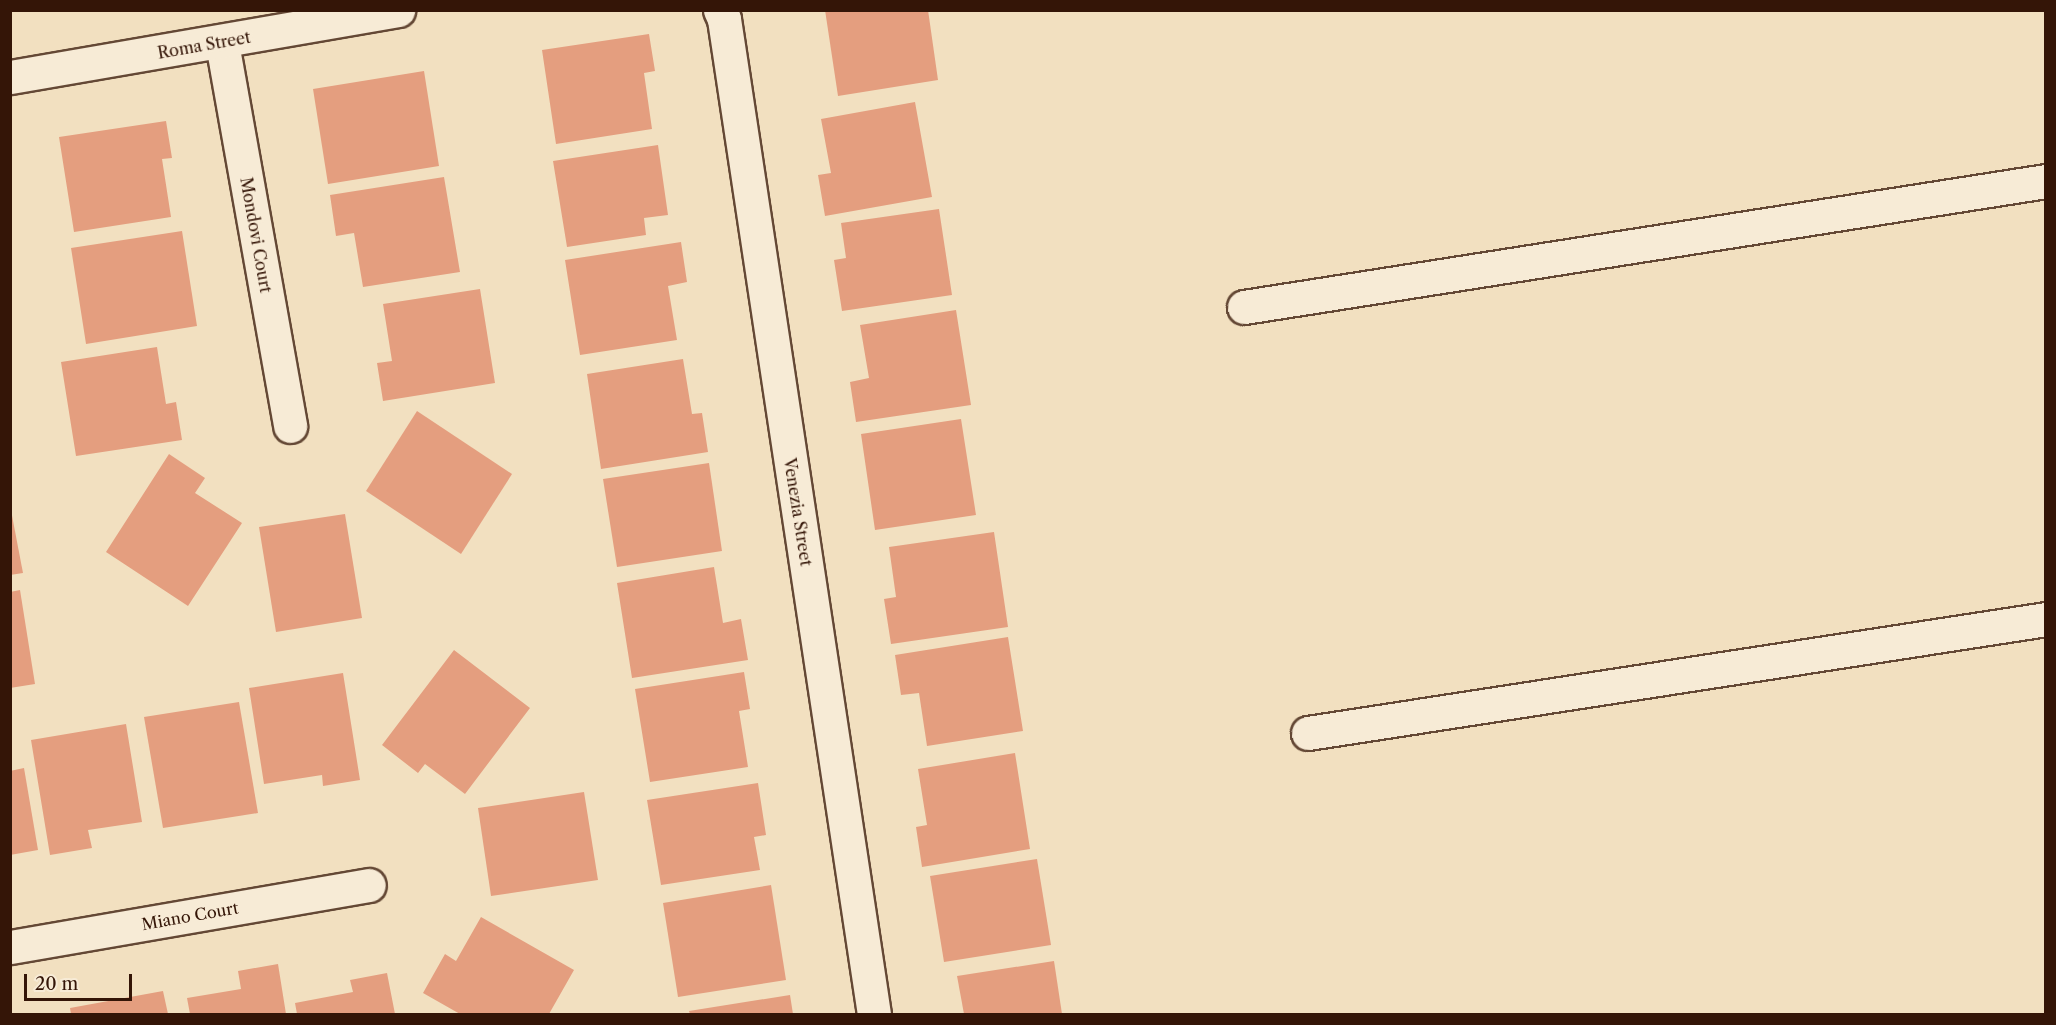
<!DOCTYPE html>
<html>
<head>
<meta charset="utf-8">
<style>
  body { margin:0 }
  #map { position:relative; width:2056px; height:1025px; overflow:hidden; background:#f2e0c0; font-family:"Libre Caslon Text",serif }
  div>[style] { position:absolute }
  .building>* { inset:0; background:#e49e7f }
  .roads { filter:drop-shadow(2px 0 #644835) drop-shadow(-2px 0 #644835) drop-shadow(0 2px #644835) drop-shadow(0 -2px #644835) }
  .minor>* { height:33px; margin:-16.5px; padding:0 16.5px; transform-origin:16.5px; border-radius:16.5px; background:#f7ebd6 }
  span { translate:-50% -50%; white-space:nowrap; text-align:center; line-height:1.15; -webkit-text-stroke:5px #f7ebd6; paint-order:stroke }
  .street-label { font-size:16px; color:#341507 }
  .frame { position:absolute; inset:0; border:12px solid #341507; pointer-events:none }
  .scale { position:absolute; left:24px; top:974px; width:108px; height:27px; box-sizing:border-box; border:3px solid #341507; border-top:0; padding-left:8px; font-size:18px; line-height:21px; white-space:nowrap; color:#341507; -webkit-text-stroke:4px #f7ebd6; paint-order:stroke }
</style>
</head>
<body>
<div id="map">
  <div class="building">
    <i style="clip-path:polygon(825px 10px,928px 10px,938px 80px,838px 96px)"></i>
    <i style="clip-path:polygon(649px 34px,655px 71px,644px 73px,652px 129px,556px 144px,542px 50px)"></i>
    <i style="clip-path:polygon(424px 71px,439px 166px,328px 184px,313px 89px)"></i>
    <i style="clip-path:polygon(915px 102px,932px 197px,825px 216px,818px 175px,831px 173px,821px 119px)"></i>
    <i style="clip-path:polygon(166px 121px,172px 158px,162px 159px,171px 217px,74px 232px,59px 137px)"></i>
    <i style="clip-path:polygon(658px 145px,668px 215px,644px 218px,646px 235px,567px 247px,553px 161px)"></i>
    <i style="clip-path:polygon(444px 177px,460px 272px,363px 287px,354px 233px,336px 236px,330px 195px)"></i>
    <i style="clip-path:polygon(939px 209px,952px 295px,842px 311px,834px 260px,846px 258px,841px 223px)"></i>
    <i style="clip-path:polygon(182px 231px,197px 326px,86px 344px,71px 248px)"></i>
    <i style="clip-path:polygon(681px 242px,687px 282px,668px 286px,677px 340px,580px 355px,565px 260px)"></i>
    <i style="clip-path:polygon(480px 289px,495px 383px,383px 401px,377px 363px,392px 361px,383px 304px)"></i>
    <i style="clip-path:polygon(956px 310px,971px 405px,856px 422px,850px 382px,869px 378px,860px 325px)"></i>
    <i style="clip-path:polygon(157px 347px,166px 404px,176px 402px,182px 440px,76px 456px,61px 362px)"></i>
    <i style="clip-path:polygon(683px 359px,692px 414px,702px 413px,708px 452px,601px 469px,587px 374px)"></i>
    <i style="clip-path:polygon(417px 411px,512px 474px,461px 554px,366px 491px)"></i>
    <i style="clip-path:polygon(961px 419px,976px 515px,875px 530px,861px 434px)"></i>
    <i style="clip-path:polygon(169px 454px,205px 478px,195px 493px,242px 523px,188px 606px,106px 552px)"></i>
    <i style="clip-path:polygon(709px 463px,722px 551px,617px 567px,603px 479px)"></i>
    <i style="clip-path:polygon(10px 505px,23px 573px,10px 575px)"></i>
    <i style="clip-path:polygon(345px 514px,362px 618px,276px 632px,259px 527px)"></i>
    <i style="clip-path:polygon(994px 532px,1008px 627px,891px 644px,884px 599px,896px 597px,889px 547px)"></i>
    <i style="clip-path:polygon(714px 567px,723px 623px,741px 619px,748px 660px,632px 678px,617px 583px)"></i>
    <i style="clip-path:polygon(20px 590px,35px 684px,10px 688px,10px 592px)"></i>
    <i style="clip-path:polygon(1008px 637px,1023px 731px,927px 746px,919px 693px,901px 695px,895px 655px)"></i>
    <i style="clip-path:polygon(454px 650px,530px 708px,465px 794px,425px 764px,418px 773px,382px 745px)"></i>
    <i style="clip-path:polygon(744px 672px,750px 709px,739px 711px,748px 767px,650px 782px,635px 689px)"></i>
    <i style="clip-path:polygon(343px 673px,360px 780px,323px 786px,322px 775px,264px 784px,249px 688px)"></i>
    <i style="clip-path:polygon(239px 702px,258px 813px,163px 828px,144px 717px)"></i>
    <i style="clip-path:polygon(126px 724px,142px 822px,88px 830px,92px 848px,50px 855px,31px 740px)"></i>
    <i style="clip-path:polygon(1015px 753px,1030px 849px,922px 867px,916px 827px,927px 825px,918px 769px)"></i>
    <i style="clip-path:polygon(24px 768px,38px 850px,10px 855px,10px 771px)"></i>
    <i style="clip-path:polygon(758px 783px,766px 835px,754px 837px,760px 870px,661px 885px,647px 800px)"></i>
    <i style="clip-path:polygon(584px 792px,598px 880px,491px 896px,478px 808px)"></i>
    <i style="clip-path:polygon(1037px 859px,1051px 945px,944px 962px,930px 876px)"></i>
    <i style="clip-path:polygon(771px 885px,786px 980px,678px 997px,663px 903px)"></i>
    <i style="clip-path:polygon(481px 917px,574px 970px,549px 1014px,460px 1014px,423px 993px,445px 954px,456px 961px)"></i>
    <i style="clip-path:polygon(1054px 961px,1062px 1014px,964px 1014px,957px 976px)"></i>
    <i style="clip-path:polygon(278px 964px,286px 1014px,190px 1014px,187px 998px,241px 989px,238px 971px)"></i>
    <i style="clip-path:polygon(387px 973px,395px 1014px,297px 1014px,295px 1003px,353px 992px,350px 980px)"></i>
    <i style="clip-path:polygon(163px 991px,168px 1014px,71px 1014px,70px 1008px)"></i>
    <i style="clip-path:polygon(790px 995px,793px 1014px,690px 1014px,689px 1011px)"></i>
  </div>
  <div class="roads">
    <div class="minor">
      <i style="left:720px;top:10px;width:10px;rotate:66deg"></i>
      <i style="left:724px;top:19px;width:1006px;rotate:81.43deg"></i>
      <i style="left:222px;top:43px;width:389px;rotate:79.9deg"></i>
      <i style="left:10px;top:77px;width:394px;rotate:-9.8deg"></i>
      <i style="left:1244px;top:307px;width:812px;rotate:-8.93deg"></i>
      <i style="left:1308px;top:733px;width:747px;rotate:-8.78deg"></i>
      <i style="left:10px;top:947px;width:364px;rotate:-9.8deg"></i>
    </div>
  </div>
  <div class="street-label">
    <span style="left:204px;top:45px;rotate:-10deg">Roma Street</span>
    <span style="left:256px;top:235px;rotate:80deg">Mondovi Court</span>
    <span style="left:798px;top:512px;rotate:81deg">Venezia Street</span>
    <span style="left:190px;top:916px;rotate:-10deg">Miano Court</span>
  </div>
  <div class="frame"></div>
  <div class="scale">20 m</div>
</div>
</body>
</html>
